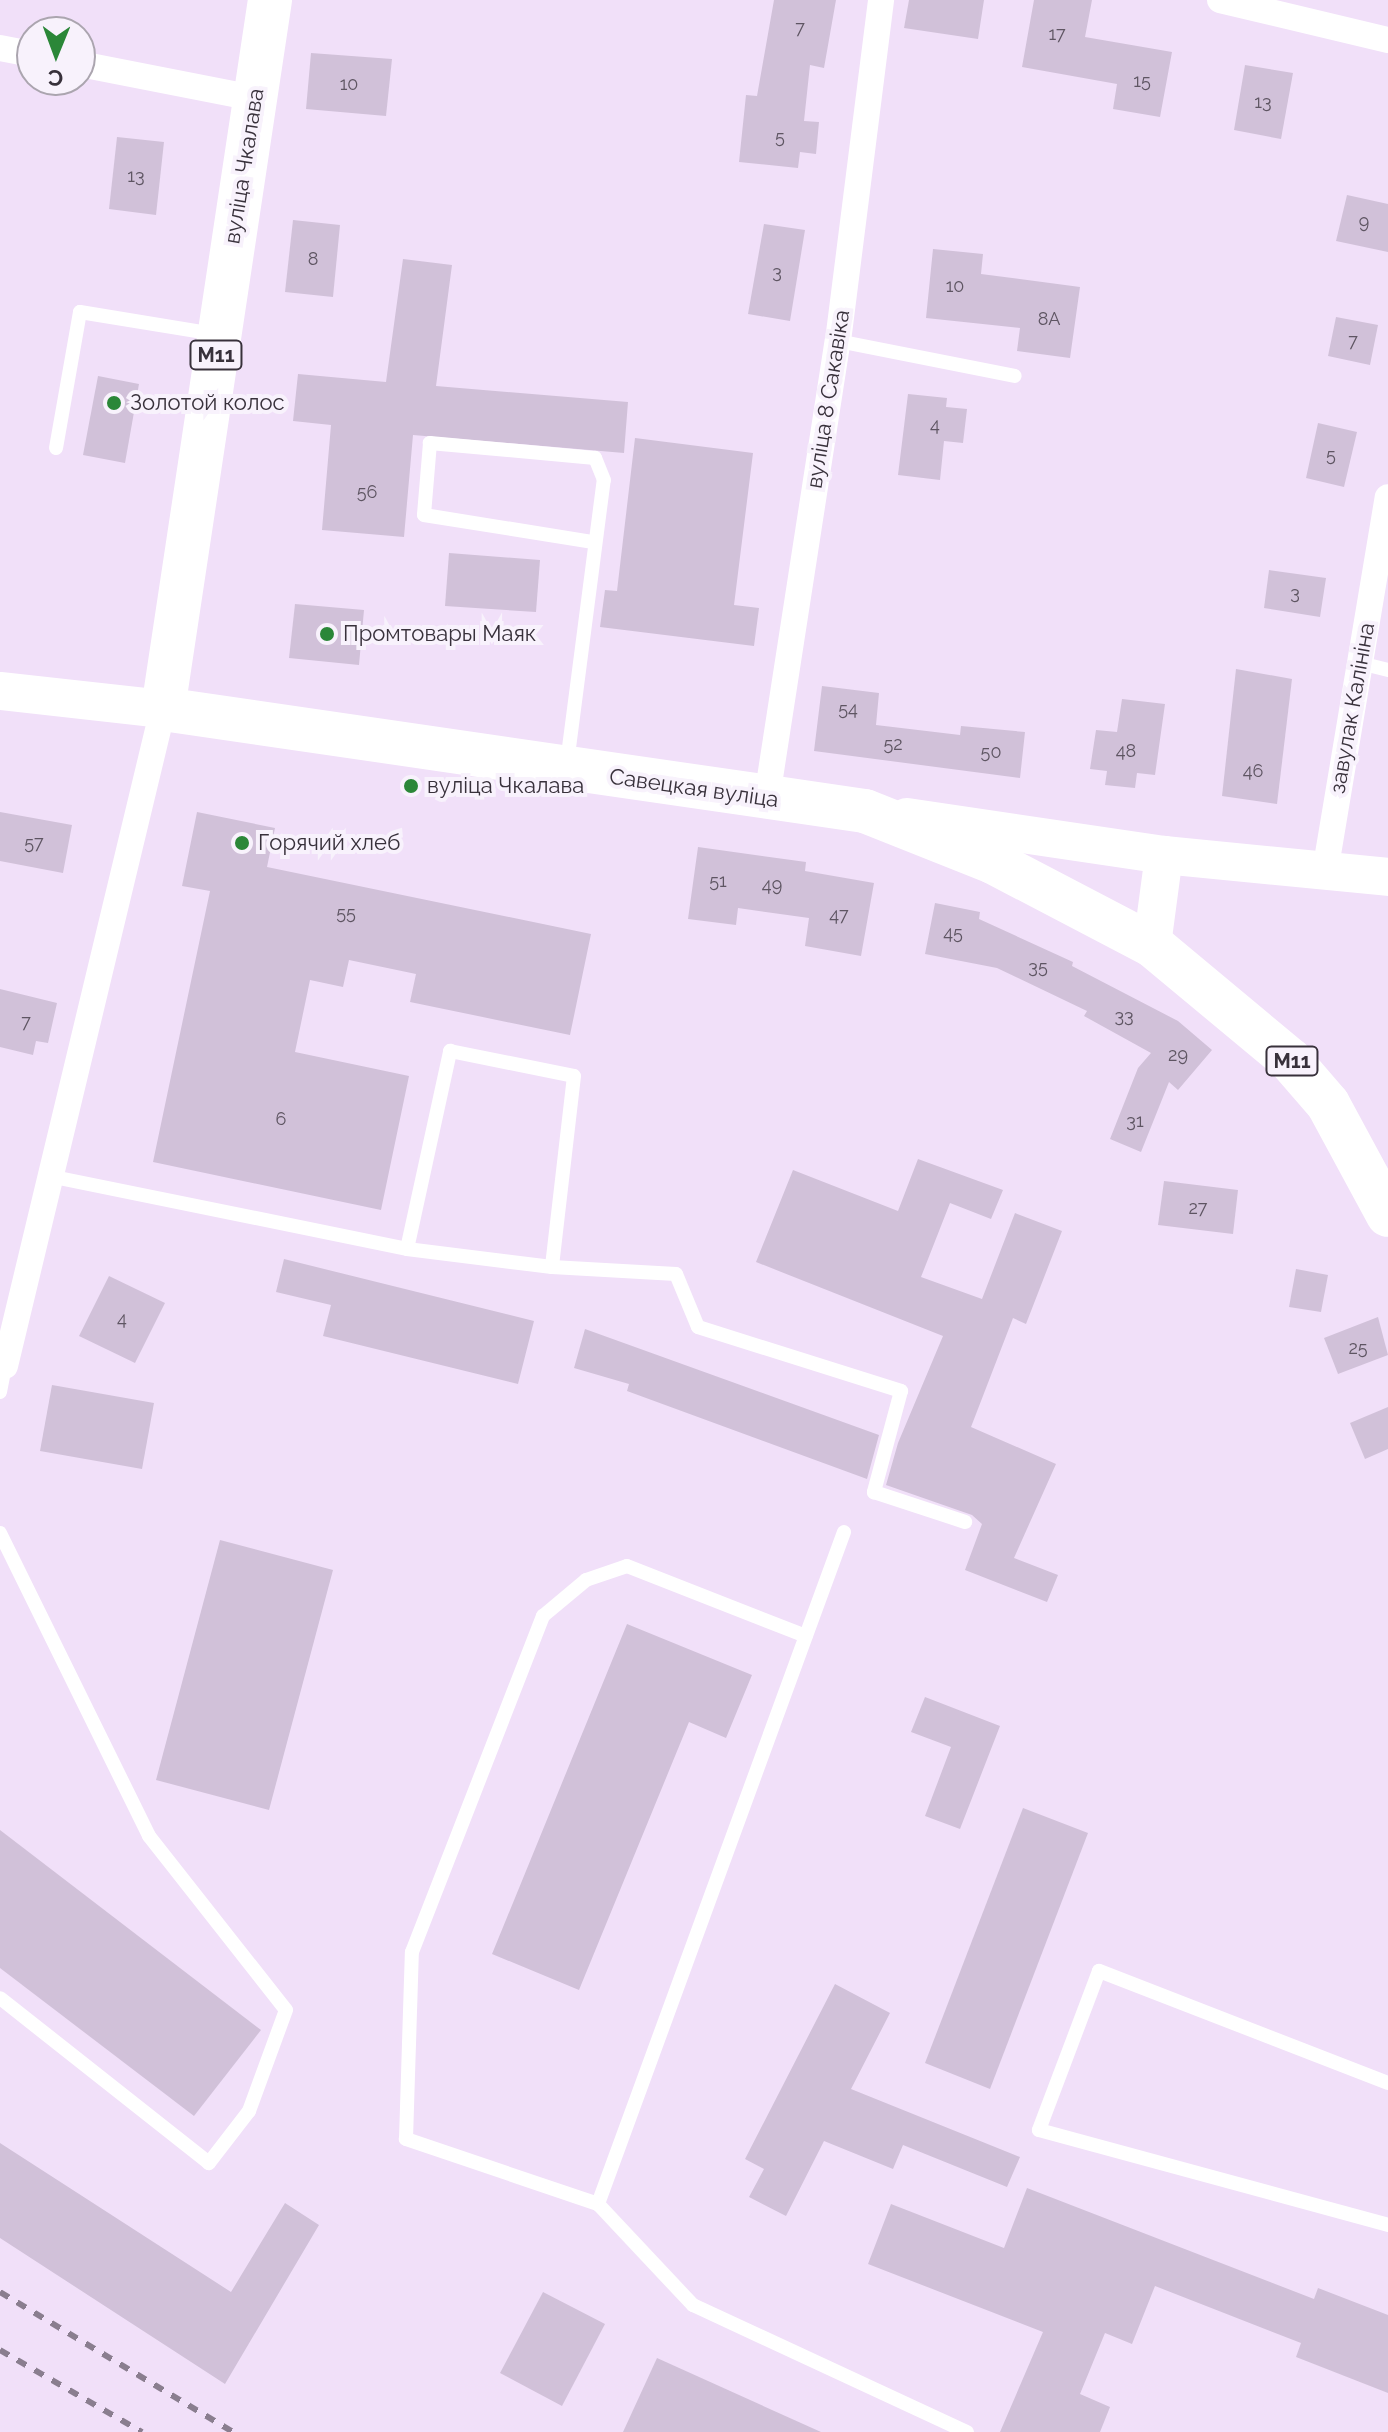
<!DOCTYPE html>
<html>
<head>
<meta charset="utf-8">
<style>
  body { margin:0 }
  #map { position:relative; width:1388px; height:2432px; overflow:hidden; background:#f1e0f9; font-family:Raleway,sans-serif }
  div>[style] { position:absolute }
  .building>* { inset:0; background:#d1c1d9 }
  .service>* { height:14px; margin:-7px; padding:0 7px; transform-origin:7px; border-radius:7px; background:#fff }
  .minor>* { height:26px; margin:-13px; padding:0 13px; transform-origin:13px; border-radius:13px; background:#fff }
  .secondary>* { height:38px; margin:-19px; padding:0 19px; transform-origin:19px; border-radius:19px; background:#fff }
  .trunk>* { height:44px; margin:-22px; padding:0 22px; transform-origin:22px; border-radius:22px; background:#fff }
  .rail>* { height:6px; margin-top:-3px; transform-origin:0; background:repeating-linear-gradient(90deg,#8a7e8f 0 10px,transparent 0 20px) }
  .dots>* { width:22px; height:22px; translate:-50% -50%; box-sizing:border-box; border:4px solid #f8f2fc; border-radius:50% }
  span { translate:-50% -50%; white-space:nowrap; text-align:center; line-height:1.15; -webkit-text-stroke:8px #f8f2fc; paint-order:stroke }
  .number-label { font-size:18px; color:#5e5562 }
  .number-label span { -webkit-text-stroke-width:0 }
  .shield-label span { padding:2px 6px; background:#f8f2fc; border:2px solid; border-radius:6px; -webkit-text-stroke-width:0 }
  .shield-label { font-size:20px; color:#38313b; font-weight:700 }
  .street-label { font-size:22px; color:#38313b }
  .poi-label { font-size:22px; color:#38313b }
  .left { translate:0 -50%; text-align:left }
  .north { position:absolute; left:16px; top:16px; width:80px; height:80px; box-sizing:border-box; background:#f8f2fc; border:2px solid #aba5af; border-radius:50%; rotate:181deg; font-size:22px; font-weight:700; line-height:32px; text-align:center; color:#38313b }
  .north::after { content:''; display:block; margin:auto; width:28px; height:36px; background:#2b8738; clip-path:polygon(50% 0,100% 100%,50% 72%,0 100%) }
</style>
</head>
<body>
<div id="map">
  <div class="building">
    <i style="clip-path:polygon(774px 0,836px 0,824px 68px,810px 65px,804px 121px,819px 122px,816px 154px,800px 152px,798px 168px,739px 162px,746px 95px,757px 96px)"></i>
    <i style="clip-path:polygon(909px 0,984px 0,978px 39px,904px 28px)"></i>
    <i style="clip-path:polygon(1034px 0,1092px 0,1085px 37px,1172px 52px,1160px 117px,1113px 109px,1117px 84px,1022px 67px)"></i>
    <i style="clip-path:polygon(311px 53px,392px 59px,386px 116px,306px 109px)"></i>
    <i style="clip-path:polygon(1245px 65px,1293px 73px,1281px 139px,1234px 130px)"></i>
    <i style="clip-path:polygon(117px 137px,164px 142px,156px 215px,109px 209px)"></i>
    <i style="clip-path:polygon(1347px 195px,1388px 204px,1388px 252px,1336px 241px)"></i>
    <i style="clip-path:polygon(293px 220px,340px 225px,333px 297px,285px 292px)"></i>
    <i style="clip-path:polygon(764px 224px,805px 230px,790px 321px,748px 314px)"></i>
    <i style="clip-path:polygon(933px 249px,983px 254px,981px 274px,1080px 287px,1070px 358px,1017px 351px,1020px 328px,926px 318px)"></i>
    <i style="clip-path:polygon(403px 259px,452px 265px,436px 386px,628px 402px,624px 453px,413px 435px,404px 537px,322px 530px,331px 425px,293px 421px,298px 374px,386px 382px)"></i>
    <i style="clip-path:polygon(1336px 317px,1378px 325px,1370px 365px,1328px 356px)"></i>
    <i style="clip-path:polygon(98px 376px,139px 384px,125px 463px,83px 455px)"></i>
    <i style="clip-path:polygon(908px 394px,947px 398px,946px 407px,967px 409px,963px 443px,944px 441px,940px 480px,898px 475px)"></i>
    <i style="clip-path:polygon(1318px 423px,1357px 432px,1344px 487px,1306px 478px)"></i>
    <i style="clip-path:polygon(635px 438px,753px 453px,734px 605px,759px 608px,754px 646px,600px 627px,605px 590px,617px 591px)"></i>
    <i style="clip-path:polygon(449px 553px,540px 560px,536px 612px,445px 606px)"></i>
    <i style="clip-path:polygon(1269px 570px,1326px 578px,1320px 617px,1264px 608px)"></i>
    <i style="clip-path:polygon(295px 604px,364px 610px,359px 665px,289px 658px)"></i>
    <i style="clip-path:polygon(1236px 669px,1292px 679px,1277px 804px,1222px 796px)"></i>
    <i style="clip-path:polygon(822px 686px,879px 693px,876px 725px,960px 735px,961px 726px,1025px 732px,1020px 778px,814px 751px)"></i>
    <i style="clip-path:polygon(1122px 699px,1165px 704px,1155px 775px,1137px 773px,1135px 788px,1105px 785px,1107px 771px,1090px 769px,1096px 730px,1117px 732px)"></i>
    <i style="clip-path:polygon(0 812px,72px 825px,63px 873px,0 861px)"></i>
    <i style="clip-path:polygon(197px 812px,275px 828px,267px 867px,591px 934px,570px 1035px,410px 1002px,416px 974px,349px 960px,343px 987px,310px 980px,295px 1052px,409px 1076px,381px 1210px,153px 1162px,210px 891px,182px 886px)"></i>
    <i style="clip-path:polygon(698px 847px,806px 862px,805px 871px,874px 883px,861px 956px,805px 946px,809px 918px,738px 908px,736px 925px,688px 919px)"></i>
    <i style="clip-path:polygon(935px 903px,980px 912px,979px 919px,1073px 962px,1072px 966px,1178px 1021px,1212px 1050px,1178px 1090px,1169px 1082px,1141px 1152px,1110px 1139px,1138px 1068px,1151px 1053px,1084px 1016px,1087px 1011px,997px 968px,925px 954px)"></i>
    <i style="clip-path:polygon(0 989px,57px 1003px,48px 1043px,36px 1041px,33px 1055px,0 1047px)"></i>
    <i style="clip-path:polygon(918px 1159px,1003px 1190px,991px 1219px,950px 1203px,921px 1277px,982px 1299px,1015px 1213px,1062px 1231px,1026px 1324px,1013px 1318px,971px 1427px,1056px 1464px,1014px 1558px,1058px 1575px,1047px 1602px,965px 1570px,982px 1524px,972px 1515px,886px 1485px,898px 1443px,943px 1336px,756px 1262px,793px 1170px,898px 1211px)"></i>
    <i style="clip-path:polygon(1164px 1181px,1238px 1190px,1233px 1234px,1158px 1225px)"></i>
    <i style="clip-path:polygon(284px 1259px,534px 1321px,518px 1384px,323px 1336px,331px 1305px,276px 1292px)"></i>
    <i style="clip-path:polygon(1296px 1269px,1328px 1275px,1321px 1312px,1289px 1307px)"></i>
    <i style="clip-path:polygon(109px 1276px,165px 1303px,135px 1363px,79px 1336px)"></i>
    <i style="clip-path:polygon(1378px 1317px,1388px 1355px,1338px 1374px,1324px 1338px)"></i>
    <i style="clip-path:polygon(585px 1329px,879px 1435px,867px 1479px,627px 1391px,629px 1384px,574px 1368px)"></i>
    <i style="clip-path:polygon(52px 1385px,154px 1403px,142px 1469px,40px 1451px)"></i>
    <i style="clip-path:polygon(1388px 1407px,1388px 1449px,1365px 1459px,1350px 1423px)"></i>
    <i style="clip-path:polygon(220px 1540px,333px 1570px,269px 1810px,156px 1780px)"></i>
    <i style="clip-path:polygon(627px 1624px,752px 1675px,726px 1738px,689px 1722px,579px 1990px,492px 1954px)"></i>
    <i style="clip-path:polygon(925px 1697px,1000px 1726px,960px 1829px,925px 1816px,951px 1747px,911px 1732px)"></i>
    <i style="clip-path:polygon(1023px 1808px,1088px 1833px,990px 2089px,925px 2063px)"></i>
    <i style="clip-path:polygon(0 1830px,261px 2030px,194px 2116px,0 1968px)"></i>
    <i style="clip-path:polygon(835px 1984px,890px 2013px,851px 2089px,1020px 2157px,1007px 2187px,903px 2145px,893px 2169px,824px 2141px,786px 2216px,749px 2197px,764px 2169px,745px 2159px)"></i>
    <i style="clip-path:polygon(0 2143px,231px 2292px,285px 2203px,319px 2225px,225px 2384px,0 2238px)"></i>
    <i style="clip-path:polygon(1027px 2188px,1314px 2299px,1318px 2288px,1388px 2315px,1388px 2393px,1296px 2357px,1301px 2343px,1155px 2286px,1132px 2344px,1105px 2333px,1080px 2394px,1110px 2407px,1100px 2432px,1000px 2432px,1043px 2332px,868px 2264px,891px 2204px,1004px 2248px)"></i>
    <i style="clip-path:polygon(543px 2292px,605px 2324px,562px 2406px,500px 2373px)"></i>
    <i style="clip-path:polygon(657px 2358px,821px 2432px,623px 2432px)"></i>
  </div>
  <div class="service">
    <i style="left:838px;top:341px;width:180px;rotate:11.2deg"></i>
    <i style="left:56px;top:448px;width:138px;rotate:-80deg"></i>
    <i style="left:80px;top:312px;width:137px;rotate:9.3deg"></i>
    <i style="left:1360px;top:663px;width:29px;rotate:14deg"></i>
    <i style="left:567px;top:763px;width:285px;rotate:-82.6deg"></i>
    <i style="left:604px;top:480px;width:24px;rotate:-112deg"></i>
    <i style="left:595px;top:458px;width:166px;rotate:-174.8deg"></i>
    <i style="left:430px;top:443px;width:72px;rotate:94.8deg"></i>
    <i style="left:424px;top:515px;width:170px;rotate:9.1deg"></i>
    <i style="left:49px;top:1176px;width:365px;rotate:11.5deg"></i>
    <i style="left:407px;top:1249px;width:203px;rotate:-77.7deg"></i>
    <i style="left:450px;top:1051px;width:126px;rotate:11.4deg"></i>
    <i style="left:574px;top:1076px;width:192px;rotate:96.6deg"></i>
    <i style="left:552px;top:1267px;width:124px;rotate:3.2deg"></i>
    <i style="left:676px;top:1274px;width:57px;rotate:67.5deg"></i>
    <i style="left:698px;top:1327px;width:213px;rotate:17.5deg"></i>
    <i style="left:901px;top:1391px;width:105px;rotate:105deg"></i>
    <i style="left:874px;top:1492px;width:96px;rotate:18.2deg"></i>
    <i style="left:407px;top:1249px;width:146px;rotate:7.1deg"></i>
    <i style="left:0;top:1392px;width:26px;rotate:-79deg"></i>
    <i style="left:844px;top:1532px;width:716px;rotate:110.11deg"></i>
    <i style="left:598px;top:2204px;width:139px;rotate:46.8deg"></i>
    <i style="left:693px;top:2305px;width:302px;rotate:24.9deg"></i>
    <i style="left:0;top:1533px;width:338px;rotate:63.8deg"></i>
    <i style="left:149px;top:1836px;width:221px;rotate:51.8deg"></i>
    <i style="left:286px;top:2010px;width:108px;rotate:110.1deg"></i>
    <i style="left:249px;top:2111px;width:66px;rotate:127.6deg"></i>
    <i style="left:209px;top:2163px;width:266px;rotate:-141.7deg"></i>
    <i style="left:1388px;top:2083px;width:310px;rotate:-158.8deg"></i>
    <i style="left:1099px;top:1971px;width:170px;rotate:110.7deg"></i>
    <i style="left:1039px;top:2130px;width:362px;rotate:15.2deg"></i>
    <i style="left:598px;top:2204px;width:203px;rotate:-161.3deg"></i>
    <i style="left:406px;top:2139px;width:187px;rotate:-88.2deg"></i>
    <i style="left:412px;top:1952px;width:361px;rotate:-68.7deg"></i>
    <i style="left:543px;top:1616px;width:56px;rotate:-39.9deg"></i>
    <i style="left:586px;top:1580px;width:43px;rotate:-18.9deg"></i>
    <i style="left:627px;top:1566px;width:192px;rotate:21.4deg"></i>
  </div>
  <div class="minor">
    <i style="left:1220px;top:0;width:173px;rotate:13.4deg"></i>
    <i style="left:0;top:48px;width:33px;rotate:11deg"></i>
    <i style="left:80px;top:64px;width:177px;rotate:11.1deg"></i>
    <i style="left:767px;top:797px;width:461px;rotate:-81.2deg"></i>
    <i style="left:838px;top:341px;width:344px;rotate:-82.8deg"></i>
    <i style="left:1325px;top:872px;width:380px;rotate:-80.5deg"></i>
    <i style="left:5px;top:1366px;width:676px;rotate:-76.48deg"></i>
  </div>
  <div class="secondary">
    <i style="left:0;top:691px;width:164px;rotate:6.3deg"></i>
    <i style="left:907px;top:817px;width:260px;rotate:8.4deg"></i>
    <i style="left:1164px;top:855px;width:225px;rotate:5.6deg"></i>
    <i style="left:1152px;top:945px;width:91px;rotate:-82.4deg"></i>
  </div>
  <div class="trunk">
    <i style="left:270px;top:0;width:717px;rotate:98.58deg"></i>
    <i style="left:163px;top:709px;width:709px;rotate:8.27deg"></i>
    <i style="left:865px;top:811px;width:138px;rotate:21.7deg"></i>
    <i style="left:993px;top:862px;width:179px;rotate:27.6deg"></i>
    <i style="left:1152px;top:945px;width:180px;rotate:39.8deg"></i>
    <i style="left:1290px;top:1060px;width:58px;rotate:49.2deg"></i>
    <i style="left:1328px;top:1104px;width:126px;rotate:61.6deg"></i>
  </div>
  <div class="rail">
    <i style="left:0;top:2292px;width:272px;rotate:31deg"></i>
    <i style="left:0;top:2350px;width:164px;rotate:30deg"></i>
  </div>
  <div class="dots">
    <i style="left:114px;top:403px;background:#2b8738"></i>
    <i style="left:327px;top:634px;background:#2b8738"></i>
    <i style="left:411px;top:786px;background:#2b8738"></i>
    <i style="left:242px;top:843px;background:#2b8738"></i>
  </div>
  <div class="number-label">
    <span style="left:800px;top:28px">7</span>
    <span style="left:1057px;top:34px">17</span>
    <span style="left:1142px;top:81px">15</span>
    <span style="left:349px;top:84px">10</span>
    <span style="left:1263px;top:102px">13</span>
    <span style="left:780px;top:137px">5</span>
    <span style="left:136px;top:176px">13</span>
    <span style="left:1364px;top:222px">9</span>
    <span style="left:313px;top:259px">8</span>
    <span style="left:777px;top:272px">3</span>
    <span style="left:955px;top:286px">10</span>
    <span style="left:1049px;top:319px">8А</span>
    <span style="left:1353px;top:341px">7</span>
    <span style="left:935px;top:425px">4</span>
    <span style="left:1331px;top:455px">5</span>
    <span style="left:367px;top:492px">56</span>
    <span style="left:1295px;top:593px">3</span>
    <span style="left:848px;top:709px">54</span>
    <span style="left:893px;top:744px">52</span>
    <span style="left:1126px;top:751px">48</span>
    <span style="left:991px;top:752px">50</span>
    <span style="left:1253px;top:771px">46</span>
    <span style="left:34px;top:843px">57</span>
    <span style="left:718px;top:881px">51</span>
    <span style="left:772px;top:885px">49</span>
    <span style="left:346px;top:913px">55</span>
    <span style="left:839px;top:915px">47</span>
    <span style="left:953px;top:933px">45</span>
    <span style="left:1038px;top:967px">35</span>
    <span style="left:1124px;top:1016px">33</span>
    <span style="left:26px;top:1022px">7</span>
    <span style="left:1178px;top:1055px">29</span>
    <span style="left:281px;top:1119px">6</span>
    <span style="left:1135px;top:1121px">31</span>
    <span style="left:1198px;top:1208px">27</span>
    <span style="left:122px;top:1319px">4</span>
    <span style="left:1358px;top:1348px">25</span>
  </div>
  <div class="shield-label">
    <span style="left:216px;top:355px">М11</span>
    <span style="left:1292px;top:1061px">М11</span>
  </div>
  <div class="street-label">
    <span style="left:244px;top:166px;rotate:-81deg">вуліца Чкалава</span>
    <span style="left:828px;top:399px;rotate:-81deg">вуліца 8 Сакавіка</span>
    <span style="left:1352px;top:708px;rotate:-80deg">завулак Калініна</span>
    <span style="left:694px;top:788px;rotate:8deg">Савецкая вуліца</span>
  </div>
  <div class="poi-label">
    <span class="left" style="left:130px;top:403px">Золотой колос</span>
    <span class="left" style="left:343px;top:634px">Промтовары Маяк</span>
    <span class="left" style="left:427px;top:786px">вуліца Чкалава</span>
    <span class="left" style="left:258px;top:843px">Горячий хлеб</span>
  </div>
  <div class="north">С</div>
</div>
</body>
</html>
